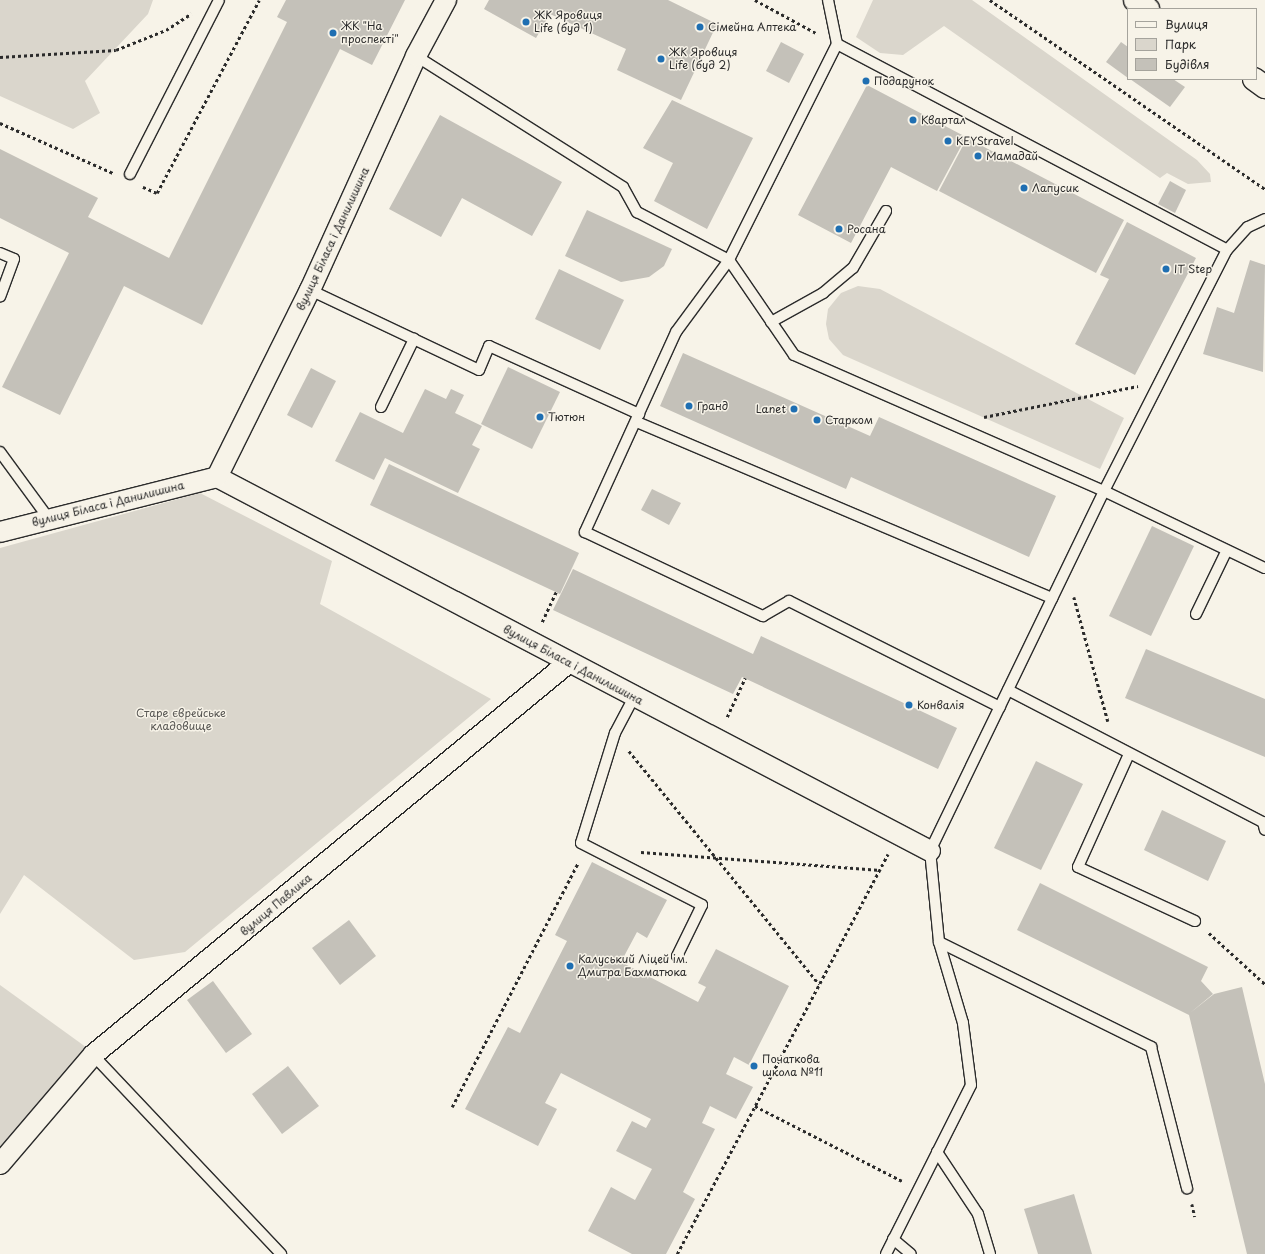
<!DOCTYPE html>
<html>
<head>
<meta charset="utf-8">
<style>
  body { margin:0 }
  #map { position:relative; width:1265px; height:1254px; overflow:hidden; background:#f7f3e8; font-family:"Playpen Sans",sans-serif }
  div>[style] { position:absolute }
  .green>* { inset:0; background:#dad6cc }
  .building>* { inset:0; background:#c4c1b9 }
  .path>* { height:2.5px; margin-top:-1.25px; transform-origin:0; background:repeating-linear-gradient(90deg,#2b2b2b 0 3px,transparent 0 6px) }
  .roads { filter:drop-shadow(1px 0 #2b2b2b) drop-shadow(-1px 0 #2b2b2b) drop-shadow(0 1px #2b2b2b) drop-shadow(0 -1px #2b2b2b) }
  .lane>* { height:10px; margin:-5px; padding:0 5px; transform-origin:5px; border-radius:5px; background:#f7f3e8 }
  .street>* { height:20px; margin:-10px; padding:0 10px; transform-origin:10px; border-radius:10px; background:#f7f3e8 }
  .secondary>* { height:22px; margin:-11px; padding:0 11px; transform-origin:11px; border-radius:11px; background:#f7f3e8 }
  .dots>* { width:11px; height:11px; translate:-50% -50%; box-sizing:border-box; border:2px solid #f7f3e8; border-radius:50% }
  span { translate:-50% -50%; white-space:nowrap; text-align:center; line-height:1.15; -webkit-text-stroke:3px #f7f3e8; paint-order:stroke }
  .poi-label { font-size:11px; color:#2b2b2b }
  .left { translate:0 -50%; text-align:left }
  .right { translate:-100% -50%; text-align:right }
  .street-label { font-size:11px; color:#2b2b2b }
  .park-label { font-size:11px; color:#575653 }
  .legend { position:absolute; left:1127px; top:8px; width:130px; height:72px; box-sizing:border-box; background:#f7f3e8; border:1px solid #a5a39c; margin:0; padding:5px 7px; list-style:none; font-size:12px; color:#2b2b2b }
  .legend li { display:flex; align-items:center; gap:8px; height:20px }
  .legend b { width:20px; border:1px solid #a5a39c }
</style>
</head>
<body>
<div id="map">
  <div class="green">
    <i style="clip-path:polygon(0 0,153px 0,148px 14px,85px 81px,100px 113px,73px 129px,0 96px)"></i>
    <i style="clip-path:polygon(873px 0,972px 0,1197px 160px,1210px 174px,1211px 182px,1188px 184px,1167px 173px,1160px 178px,944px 26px,903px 55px,880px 53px,856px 37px)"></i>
    <i style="clip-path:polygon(858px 286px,880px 289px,1124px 418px,1100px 469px,843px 355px,829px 339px,826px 324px,828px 309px,841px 293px)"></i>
    <i style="clip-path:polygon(200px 493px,332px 561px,320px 604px,491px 699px,185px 952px,134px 960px,24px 875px,0 914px,0 548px)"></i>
    <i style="clip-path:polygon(0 985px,90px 1050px,0 1151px)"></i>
  </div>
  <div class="building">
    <i style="clip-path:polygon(286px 0,405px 0,372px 65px,340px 49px,202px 325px,124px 286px,60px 415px,2px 387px,69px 253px,0 218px,0 149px,98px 198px,88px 217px,169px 258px,287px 22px,277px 17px)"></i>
    <i style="clip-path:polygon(489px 0,668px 0,717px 24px,681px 100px,617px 70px,626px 49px,550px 14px,536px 38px,484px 9px)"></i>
    <i style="clip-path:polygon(781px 42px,804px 54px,789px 83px,766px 71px)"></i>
    <i style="clip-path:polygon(1121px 42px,1128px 47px,1128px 78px,1106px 62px)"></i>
    <i style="clip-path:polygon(1130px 79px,1173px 79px,1185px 87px,1170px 107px)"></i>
    <i style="clip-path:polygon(867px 85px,966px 137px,937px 191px,891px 167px,851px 243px,798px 215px)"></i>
    <i style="clip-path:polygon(672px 100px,753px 138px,707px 229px,654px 201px,673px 163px,643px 148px)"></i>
    <i style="clip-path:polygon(440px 115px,562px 182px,532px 236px,462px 198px,441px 237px,389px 209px)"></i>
    <i style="clip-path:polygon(967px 138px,1124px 220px,1096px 273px,939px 191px)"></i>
    <i style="clip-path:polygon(1170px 181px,1186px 190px,1175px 213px,1158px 204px)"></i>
    <i style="clip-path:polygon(587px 210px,672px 249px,664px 266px,649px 277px,621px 282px,565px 256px)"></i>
    <i style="clip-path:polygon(1127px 222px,1196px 258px,1135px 375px,1075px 344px,1109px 279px,1100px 275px)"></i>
    <i style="clip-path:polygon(1250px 260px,1265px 265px,1263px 372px,1203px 354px,1217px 307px,1234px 313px)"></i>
    <i style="clip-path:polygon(559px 269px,624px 300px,600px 350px,535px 319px)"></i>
    <i style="clip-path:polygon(683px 353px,870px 436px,879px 417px,1056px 496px,1029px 557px,851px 477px,846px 489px,660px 406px)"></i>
    <i style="clip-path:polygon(508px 367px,560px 392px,532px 449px,481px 424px)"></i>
    <i style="clip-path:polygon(311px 368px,336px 381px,312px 428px,287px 415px)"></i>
    <i style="clip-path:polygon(425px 389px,446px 399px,451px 389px,464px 395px,455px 413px,482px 426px,472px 445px,480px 449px,458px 493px,385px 458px,374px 480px,335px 461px,360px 412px,403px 433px)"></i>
    <i style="clip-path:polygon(389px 464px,579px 553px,560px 594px,370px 505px)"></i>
    <i style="clip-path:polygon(652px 489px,681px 503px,669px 525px,641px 510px)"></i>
    <i style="clip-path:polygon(1152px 526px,1194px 546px,1151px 636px,1109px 616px)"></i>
    <i style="clip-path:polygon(573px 569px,753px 654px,761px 636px,957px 728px,938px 769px,742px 677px,733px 694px,553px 610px)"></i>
    <i style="clip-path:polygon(1146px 649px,1265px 699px,1265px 757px,1125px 698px)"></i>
    <i style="clip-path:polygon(1036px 761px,1083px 784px,1041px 870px,994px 848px)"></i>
    <i style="clip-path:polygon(1162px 810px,1226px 841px,1208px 881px,1144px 850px)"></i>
    <i style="clip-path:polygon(592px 862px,667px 900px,647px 938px,637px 932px,621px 962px,698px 1002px,706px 987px,698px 983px,716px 949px,789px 986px,749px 1065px,734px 1057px,726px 1074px,753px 1087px,736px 1119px,710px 1106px,702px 1123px,715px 1129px,683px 1192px,695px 1199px,666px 1254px,632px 1254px,588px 1231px,611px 1187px,635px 1200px,652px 1169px,616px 1151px,632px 1121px,646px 1128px,651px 1119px,561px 1073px,545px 1103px,557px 1109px,538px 1146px,465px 1109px,508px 1027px,520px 1033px,567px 941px,555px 935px)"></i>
    <i style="clip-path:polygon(1040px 883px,1208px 967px,1201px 981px,1213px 994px,1190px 1013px,1214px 994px,1242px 987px,1265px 1084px,1265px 1254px,1247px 1254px,1189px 1015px,1017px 930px)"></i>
    <i style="clip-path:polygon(349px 920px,376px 956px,340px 985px,312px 948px)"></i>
    <i style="clip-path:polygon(213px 981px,252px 1034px,226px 1053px,187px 1000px)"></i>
    <i style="clip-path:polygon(288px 1066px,319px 1106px,282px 1134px,252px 1094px)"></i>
    <i style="clip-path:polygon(1074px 1194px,1092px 1254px,1038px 1254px,1024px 1209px)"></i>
  </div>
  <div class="path">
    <i style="left:755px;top:0;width:69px;rotate:28.4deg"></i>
    <i style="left:990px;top:0;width:334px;rotate:34.5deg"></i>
    <i style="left:0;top:57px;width:116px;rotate:-3.5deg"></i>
    <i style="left:116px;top:50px;width:54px;rotate:-21.8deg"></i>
    <i style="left:166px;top:30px;width:30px;rotate:-33deg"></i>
    <i style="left:0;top:123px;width:124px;rotate:23.9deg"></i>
    <i style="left:143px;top:187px;width:15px;rotate:23deg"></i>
    <i style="left:157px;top:193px;width:218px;rotate:-62.1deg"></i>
    <i style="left:984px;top:417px;width:157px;rotate:-11.4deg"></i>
    <i style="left:1074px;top:597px;width:129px;rotate:74.7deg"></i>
    <i style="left:542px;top:622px;width:33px;rotate:-65deg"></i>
    <i style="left:727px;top:717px;width:43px;rotate:-65.2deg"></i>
    <i style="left:629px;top:751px;width:301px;rotate:50.8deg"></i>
    <i style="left:641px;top:852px;width:240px;rotate:4.3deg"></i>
    <i style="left:1209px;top:933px;width:76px;rotate:42.3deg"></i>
    <i style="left:755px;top:1106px;width:165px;rotate:27deg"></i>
    <i style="left:452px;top:1107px;width:275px;rotate:-62.7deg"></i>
    <i style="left:1192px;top:1204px;width:13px;rotate:77deg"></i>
    <i style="left:677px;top:1254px;width:452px;rotate:-62.2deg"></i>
  </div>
  <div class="roads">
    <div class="lane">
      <i style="left:828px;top:0;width:45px;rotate:78.4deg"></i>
      <i style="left:837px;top:44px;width:441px;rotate:27.8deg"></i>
      <i style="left:837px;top:44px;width:241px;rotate:116.6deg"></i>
      <i style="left:729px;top:260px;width:89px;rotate:126.4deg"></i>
      <i style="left:676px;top:332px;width:220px;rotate:114.5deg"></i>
      <i style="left:585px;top:532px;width:197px;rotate:25.3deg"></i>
      <i style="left:763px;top:616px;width:30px;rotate:-30deg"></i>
      <i style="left:789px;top:601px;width:236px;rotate:26.7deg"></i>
      <i style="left:416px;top:56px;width:245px;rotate:32.3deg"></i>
      <i style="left:623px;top:187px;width:29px;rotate:61deg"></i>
      <i style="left:637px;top:212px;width:104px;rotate:27.6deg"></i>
      <i style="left:729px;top:260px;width:115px;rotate:55.6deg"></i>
      <i style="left:794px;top:355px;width:339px;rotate:23.7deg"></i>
      <i style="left:1104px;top:491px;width:178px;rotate:25.6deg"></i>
      <i style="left:130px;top:174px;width:195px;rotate:-62.9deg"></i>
      <i style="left:0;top:253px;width:15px;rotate:23deg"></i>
      <i style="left:14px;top:259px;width:40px;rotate:110.2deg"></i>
      <i style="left:310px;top:290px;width:187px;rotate:25.3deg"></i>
      <i style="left:479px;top:370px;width:26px;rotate:-67deg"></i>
      <i style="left:489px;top:346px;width:165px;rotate:24.4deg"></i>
      <i style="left:771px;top:322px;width:60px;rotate:-29.1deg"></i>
      <i style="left:823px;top:293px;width:39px;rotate:-40deg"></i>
      <i style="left:853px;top:268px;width:66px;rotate:-59.9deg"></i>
      <i style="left:381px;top:407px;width:76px;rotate:-64.1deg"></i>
      <i style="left:637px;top:422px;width:451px;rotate:23deg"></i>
      <i style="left:0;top:452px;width:83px;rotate:53.8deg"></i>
      <i style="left:1196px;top:614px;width:69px;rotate:-64.2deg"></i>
      <i style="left:1008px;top:690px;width:287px;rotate:27.4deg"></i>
      <i style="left:1263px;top:822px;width:8px;rotate:76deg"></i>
      <i style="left:634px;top:697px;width:41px;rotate:117.8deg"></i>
      <i style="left:615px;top:733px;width:115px;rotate:107.2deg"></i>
      <i style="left:581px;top:843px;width:136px;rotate:27.1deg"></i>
      <i style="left:702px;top:905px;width:57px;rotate:116.1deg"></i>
      <i style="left:1129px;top:754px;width:124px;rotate:114.3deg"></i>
      <i style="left:1078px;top:867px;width:129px;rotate:24.8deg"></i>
      <i style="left:939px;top:942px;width:237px;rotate:26.3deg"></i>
      <i style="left:1151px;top:1047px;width:146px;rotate:75.7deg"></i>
      <i style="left:93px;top:1055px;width:274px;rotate:46.6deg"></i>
      <i style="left:937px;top:1152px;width:74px;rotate:56.5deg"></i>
      <i style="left:978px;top:1214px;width:42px;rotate:73.3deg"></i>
      <i style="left:893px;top:1239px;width:23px;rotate:40deg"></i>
      <i style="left:886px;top:1254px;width:189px;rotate:-63.3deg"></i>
      <i style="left:971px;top:1085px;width:63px;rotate:-97.4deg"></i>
      <i style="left:963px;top:1023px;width:84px;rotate:-106.5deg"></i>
      <i style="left:939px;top:942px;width:91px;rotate:-95.6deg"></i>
      <i style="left:930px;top:851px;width:400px;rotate:-64.2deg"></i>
      <i style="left:1104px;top:491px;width:271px;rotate:-63deg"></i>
      <i style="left:1227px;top:250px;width:31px;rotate:-48deg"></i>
      <i style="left:1248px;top:227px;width:19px;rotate:-25deg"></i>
    </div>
    <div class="street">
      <i style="left:217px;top:477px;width:805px;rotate:27.68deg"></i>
      <i style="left:0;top:532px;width:224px;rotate:-14.2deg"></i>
      <i style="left:217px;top:477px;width:209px;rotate:-63.6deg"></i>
      <i style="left:310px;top:290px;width:257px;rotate:-65.6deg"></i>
      <i style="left:416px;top:56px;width:64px;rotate:-61.8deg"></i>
      <i style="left:0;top:1164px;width:143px;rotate:-49.5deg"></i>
      <i style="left:93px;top:1055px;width:616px;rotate:-39.53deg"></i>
    </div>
    <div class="secondary">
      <i style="left:1135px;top:0;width:16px;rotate:35deg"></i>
      <i style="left:1254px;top:79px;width:14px;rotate:36deg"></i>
    </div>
  </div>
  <div class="dots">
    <i style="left:526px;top:22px;background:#1f6fb2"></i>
    <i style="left:700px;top:27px;background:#1f6fb2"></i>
    <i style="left:333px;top:33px;background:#1f6fb2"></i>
    <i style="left:661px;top:59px;background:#1f6fb2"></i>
    <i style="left:866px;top:81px;background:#1f6fb2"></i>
    <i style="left:913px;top:120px;background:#1f6fb2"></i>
    <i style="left:948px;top:141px;background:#1f6fb2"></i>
    <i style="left:978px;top:156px;background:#1f6fb2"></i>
    <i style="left:1024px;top:188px;background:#1f6fb2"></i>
    <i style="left:839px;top:229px;background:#1f6fb2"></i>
    <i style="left:1166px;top:269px;background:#1f6fb2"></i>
    <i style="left:689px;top:406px;background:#1f6fb2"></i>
    <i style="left:794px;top:409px;background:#1f6fb2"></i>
    <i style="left:540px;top:417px;background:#1f6fb2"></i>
    <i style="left:817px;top:420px;background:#1f6fb2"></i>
    <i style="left:909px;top:705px;background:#1f6fb2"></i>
    <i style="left:570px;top:966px;background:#1f6fb2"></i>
    <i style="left:754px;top:1066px;background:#1f6fb2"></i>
  </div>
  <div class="poi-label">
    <span class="left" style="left:534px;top:22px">ЖК Яровиця<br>Life (буд 1)</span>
    <span class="left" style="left:341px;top:33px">ЖК "На<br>проспекті"</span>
    <span class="left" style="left:708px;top:27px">Сімейна Аптека</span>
    <span class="left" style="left:669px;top:59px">ЖК Яровиця<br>Life (буд 2)</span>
    <span class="left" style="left:874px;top:81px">Подарунок</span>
    <span class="left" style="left:921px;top:120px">Квартал</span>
    <span class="left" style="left:956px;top:141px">KEYStravel</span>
    <span class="left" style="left:986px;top:156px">Мамадай</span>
    <span class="left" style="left:1032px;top:188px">Лапусик</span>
    <span class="left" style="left:847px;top:229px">Росана</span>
    <span class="left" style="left:1174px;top:269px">IT Step</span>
    <span class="left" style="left:697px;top:406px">Гранд</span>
    <span class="right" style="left:786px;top:409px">Lanet</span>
    <span class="left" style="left:548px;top:417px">Тютюн</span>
    <span class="left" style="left:825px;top:420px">Старком</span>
    <span class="left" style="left:917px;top:705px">Конвалія</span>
    <span class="left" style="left:578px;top:966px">Калуський Ліцей ім.<br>Дмитра Бахматюка</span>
    <span class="left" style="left:762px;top:1066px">Початкова<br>школа №11</span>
  </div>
  <div class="street-label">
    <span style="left:333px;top:239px;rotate:-65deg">вулиця Біласа і Данилишина</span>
    <span style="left:108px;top:504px;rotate:-14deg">вулиця Біласа і Данилишина</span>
    <span style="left:573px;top:665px;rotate:28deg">вулиця Біласа і Данилишина</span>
    <span style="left:276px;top:905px;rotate:-40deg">вулиця Павлика</span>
  </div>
  <div class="park-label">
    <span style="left:181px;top:720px">Старе єврейське<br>кладовище</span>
  </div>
  <ul class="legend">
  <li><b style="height:5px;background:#f7f3e8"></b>Вулиця</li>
  <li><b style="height:11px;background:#dad6cc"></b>Парк</li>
  <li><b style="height:11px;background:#c4c1b9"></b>Будівля</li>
  </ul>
</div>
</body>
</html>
